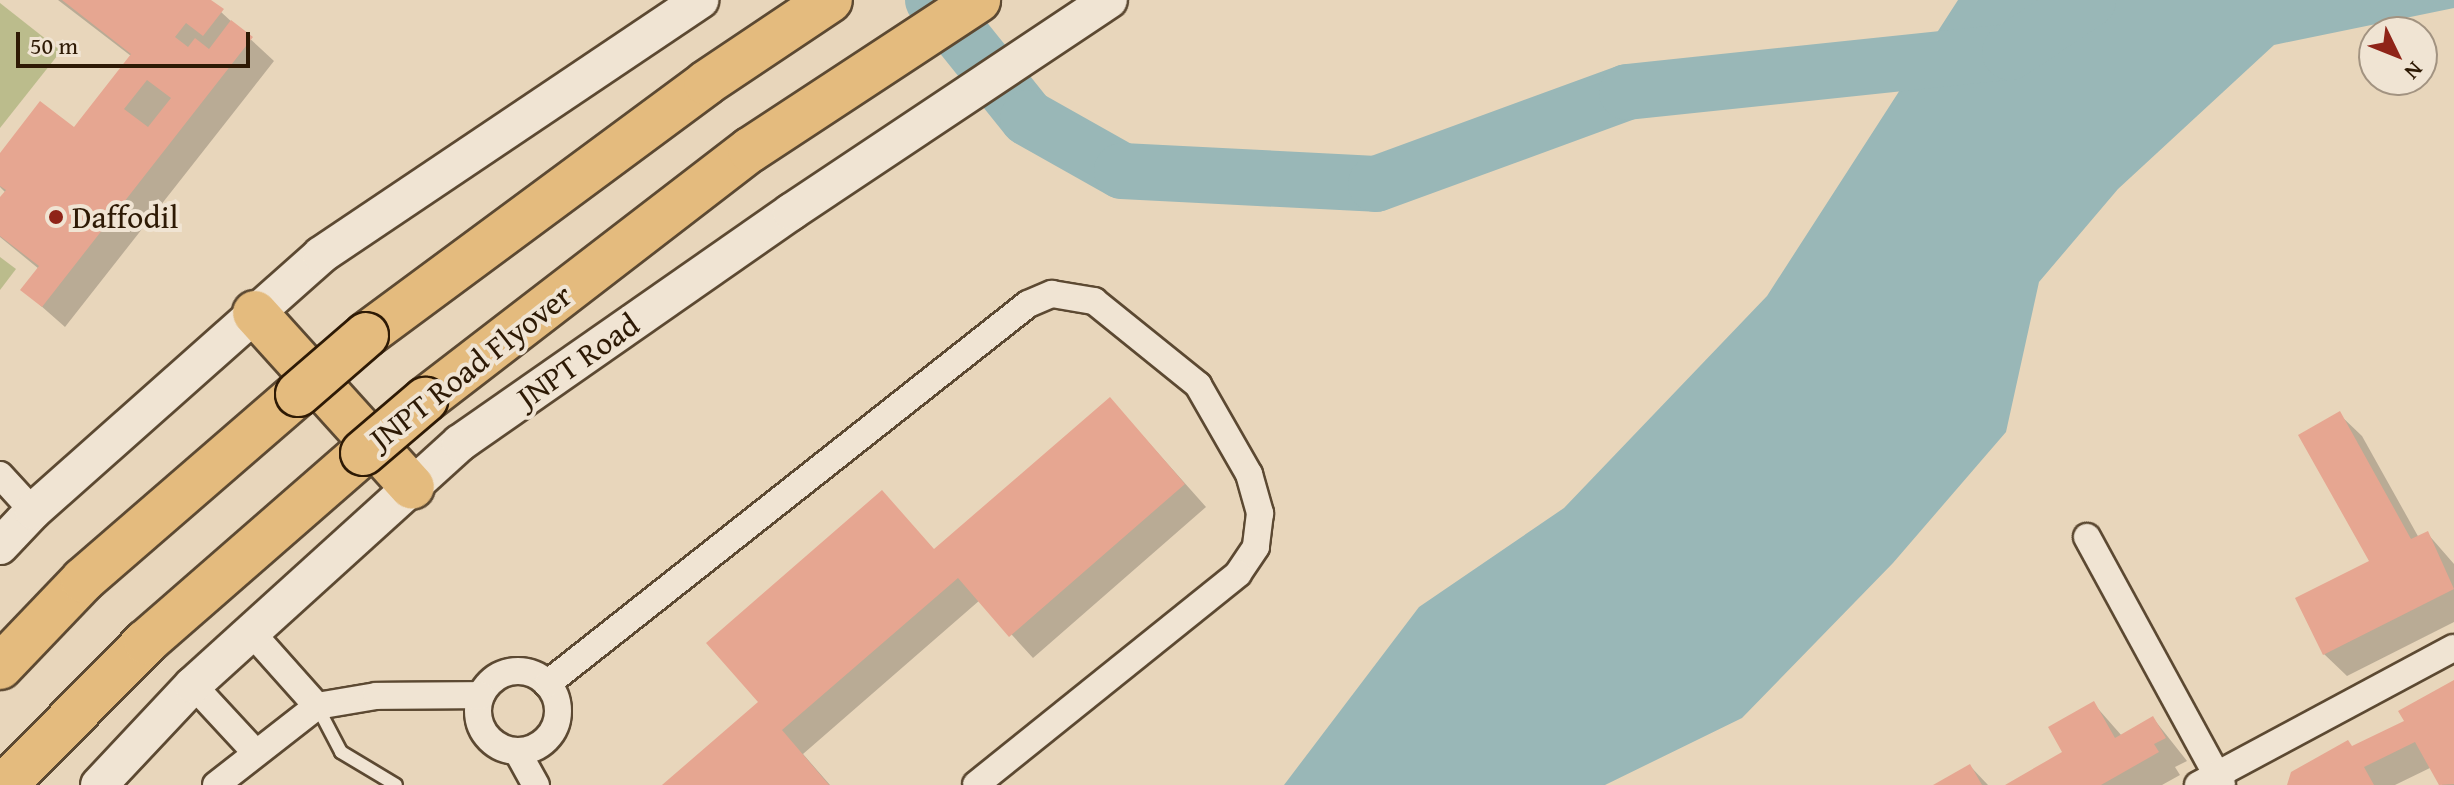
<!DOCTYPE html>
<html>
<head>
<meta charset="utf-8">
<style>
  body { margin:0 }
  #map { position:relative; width:2454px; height:785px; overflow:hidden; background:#e8d6bb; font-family:"Gentium Book Plus",serif }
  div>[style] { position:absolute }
  .green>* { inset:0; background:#bbbc8c }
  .water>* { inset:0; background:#99b7b7 }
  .shadow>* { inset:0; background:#0003 }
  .river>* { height:56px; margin:-28px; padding:0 28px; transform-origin:28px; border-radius:28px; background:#99b7b7 }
  .building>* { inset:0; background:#e6a691 }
  .roads { filter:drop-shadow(2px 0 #5c4932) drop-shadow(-2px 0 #5c4932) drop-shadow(0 2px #5c4932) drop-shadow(0 -2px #5c4932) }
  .lane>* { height:12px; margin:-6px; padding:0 6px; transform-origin:6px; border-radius:6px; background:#f0e4d3 }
  .street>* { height:26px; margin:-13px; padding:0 13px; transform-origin:13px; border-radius:13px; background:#f0e4d3 }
  .street>.ring { margin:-13px; padding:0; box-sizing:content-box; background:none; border:26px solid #f0e4d3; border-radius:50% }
  .secondary>* { height:36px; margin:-18px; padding:0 18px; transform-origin:18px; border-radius:18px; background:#f0e4d3 }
  .highway>* { height:44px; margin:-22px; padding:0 22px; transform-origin:22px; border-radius:22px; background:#e4bb7e }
  .bridges { filter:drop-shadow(2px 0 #2e1a05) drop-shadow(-2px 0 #2e1a05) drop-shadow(0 2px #2e1a05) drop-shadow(0 -2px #2e1a05) }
  .highway-bridge>* { height:44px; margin:-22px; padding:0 22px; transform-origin:22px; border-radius:22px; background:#e4bb7e }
  .dots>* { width:22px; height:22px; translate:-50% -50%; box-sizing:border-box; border:4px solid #f0e4d3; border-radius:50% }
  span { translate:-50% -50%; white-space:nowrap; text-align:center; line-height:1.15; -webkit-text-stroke:8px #f0e4d3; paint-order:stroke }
  .poi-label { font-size:32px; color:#2e1a05 }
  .left { translate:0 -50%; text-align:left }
  .street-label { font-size:32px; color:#2e1a05 }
  .north { position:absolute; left:2358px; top:16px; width:80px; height:80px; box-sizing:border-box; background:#f0e4d3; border:2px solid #a29381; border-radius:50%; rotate:133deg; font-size:22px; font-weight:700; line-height:32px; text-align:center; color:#2e1a05 }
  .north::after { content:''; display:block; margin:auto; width:28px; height:36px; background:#8f2418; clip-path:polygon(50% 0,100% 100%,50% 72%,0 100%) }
  .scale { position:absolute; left:16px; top:32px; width:234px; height:36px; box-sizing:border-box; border:4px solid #2e1a05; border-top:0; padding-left:10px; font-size:24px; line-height:28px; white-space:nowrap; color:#2e1a05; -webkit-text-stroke:6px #f0e4d3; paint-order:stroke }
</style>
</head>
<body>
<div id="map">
  <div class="green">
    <i style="clip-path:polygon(0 3px,61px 51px,0 128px)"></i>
    <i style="clip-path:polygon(0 257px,16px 269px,0 290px)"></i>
  </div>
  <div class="water">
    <i style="clip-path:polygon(1958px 0,2454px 0,2454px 8px,2274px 45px,2118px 189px,2039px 282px,2006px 432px,1893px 563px,1742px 718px,1605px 785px,1284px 785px,1419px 607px,1564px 508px,1767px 296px)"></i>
  </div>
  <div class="shadow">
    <i style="clip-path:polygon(58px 0,208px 0,274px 61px,65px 327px,23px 290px,39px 269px,0 237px,0 201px,6px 193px,0 187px,0 156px,74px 130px,131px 56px)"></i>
    <i style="clip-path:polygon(1110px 399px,1206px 507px,1033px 658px,980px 600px,803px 754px,830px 785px,665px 785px,761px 702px,882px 493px,935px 551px)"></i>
    <i style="clip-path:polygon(2339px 414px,2362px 436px,2419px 538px,2427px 533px,2454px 564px,2454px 622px,2347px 676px,2324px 654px,2371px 562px)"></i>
    <i style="clip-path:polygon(2454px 682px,2454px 785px,2442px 785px,2432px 767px,2395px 785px,2289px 785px,2406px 722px)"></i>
    <i style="clip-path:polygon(2093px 703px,2122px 736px,2153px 718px,2187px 761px,2175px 767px,2180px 775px,2162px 785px,2009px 785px,2065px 753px)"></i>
    <i style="clip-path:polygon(1970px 766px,1988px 785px,1937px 785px)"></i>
  </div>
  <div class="river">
    <i style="left:933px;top:0;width:151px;rotate:51.2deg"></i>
    <i style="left:1028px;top:118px;width:108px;rotate:29.4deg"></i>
    <i style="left:1122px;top:171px;width:254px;rotate:2.9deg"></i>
    <i style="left:1376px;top:184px;width:267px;rotate:-20.1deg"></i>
    <i style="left:1627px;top:92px;width:385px;rotate:-6deg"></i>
    <i style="left:2010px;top:52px;width:94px;rotate:-33.7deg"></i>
  </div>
  <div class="building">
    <i style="clip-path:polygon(evenodd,62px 0,211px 0,224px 9px,203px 36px,186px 23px,175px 37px,188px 47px,195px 38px,209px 49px,231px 20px,253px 37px,42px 307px,20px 290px,39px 266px,0 236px,0 197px,6px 190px,0 186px,0 153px,40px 101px,74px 127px,131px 54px,62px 0,147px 80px,171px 98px,148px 127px,124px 109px,147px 80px)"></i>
    <i style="clip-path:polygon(1110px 397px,1185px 484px,1009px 637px,958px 578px,782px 730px,829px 785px,662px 785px,758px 702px,706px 643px,882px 490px,934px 549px)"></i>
    <i style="clip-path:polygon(2340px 411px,2411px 539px,2428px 531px,2454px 589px,2323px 655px,2295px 598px,2369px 561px,2298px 435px)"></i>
    <i style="clip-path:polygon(2454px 680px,2454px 784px,2439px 785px,2415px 742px,2364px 767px,2374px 785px,2287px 785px,2291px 772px,2348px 740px,2352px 746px,2404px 721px,2398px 711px)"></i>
    <i style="clip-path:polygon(2094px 701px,2115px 738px,2153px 716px,2166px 738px,2154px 744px,2159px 752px,2101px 785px,2005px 785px,2062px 752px,2048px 727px)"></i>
    <i style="clip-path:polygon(1970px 764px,1982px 785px,1933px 785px)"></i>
  </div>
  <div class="roads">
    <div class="lane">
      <i style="left:317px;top:706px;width:52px;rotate:62.4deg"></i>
      <i style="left:341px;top:752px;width:64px;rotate:31deg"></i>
    </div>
    <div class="street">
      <i style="left:0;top:475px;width:49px;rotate:47.5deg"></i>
      <i style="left:2087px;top:537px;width:282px;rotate:61.4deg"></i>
      <i style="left:251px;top:632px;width:99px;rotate:48.3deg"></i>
      <i class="ring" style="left:478px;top:671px;width:54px;height:54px"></i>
      <i style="left:547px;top:684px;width:613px;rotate:-38.31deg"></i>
      <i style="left:1028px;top:304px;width:26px;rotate:-23deg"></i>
      <i style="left:1052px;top:294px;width:43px;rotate:9.5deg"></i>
      <i style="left:1094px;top:301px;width:134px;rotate:38.9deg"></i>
      <i style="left:1198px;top:385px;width:103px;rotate:60.2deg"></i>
      <i style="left:1249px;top:474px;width:41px;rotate:74.2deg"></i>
      <i style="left:1260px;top:513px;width:34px;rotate:97deg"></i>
      <i style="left:1256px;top:547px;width:32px;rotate:124deg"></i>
      <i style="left:1238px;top:574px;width:336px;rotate:141.2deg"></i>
      <i style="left:193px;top:685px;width:91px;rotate:47.2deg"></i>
      <i style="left:517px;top:751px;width:39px;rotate:61deg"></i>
      <i style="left:216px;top:785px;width:128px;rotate:-38deg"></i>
      <i style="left:317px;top:706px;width:60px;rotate:-9.6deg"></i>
      <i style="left:376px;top:696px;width:105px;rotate:-0.5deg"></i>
      <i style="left:2198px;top:785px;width:290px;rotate:-28.2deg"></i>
    </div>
    <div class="secondary">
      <i style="left:0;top:546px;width:48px;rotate:-46.7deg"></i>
      <i style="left:33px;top:511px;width:385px;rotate:-41.6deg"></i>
      <i style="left:321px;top:255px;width:457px;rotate:-33.9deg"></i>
      <i style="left:99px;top:785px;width:137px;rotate:-46.8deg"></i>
      <i style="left:193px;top:685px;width:360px;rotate:-42.2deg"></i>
      <i style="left:460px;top:443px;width:404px;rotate:-34.9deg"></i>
      <i style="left:791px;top:212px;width:382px;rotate:-33.7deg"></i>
    </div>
    <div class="highway">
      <i style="left:255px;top:313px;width:234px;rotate:47.9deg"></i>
      <i style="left:366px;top:335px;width:423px;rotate:-36.5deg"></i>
      <i style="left:706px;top:83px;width:149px;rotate:-33.8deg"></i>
      <i style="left:425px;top:400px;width:410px;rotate:-37.6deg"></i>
      <i style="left:750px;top:150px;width:273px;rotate:-33.3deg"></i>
      <i style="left:0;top:667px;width:120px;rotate:-46.3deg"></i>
      <i style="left:83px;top:580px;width:284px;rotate:-40.9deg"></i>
      <i style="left:5px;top:785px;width:201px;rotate:-45.4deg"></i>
      <i style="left:146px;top:642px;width:288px;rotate:-41.1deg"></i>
    </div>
  </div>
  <div class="bridges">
    <div class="highway-bridge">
      <i style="left:298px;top:394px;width:90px;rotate:-40.9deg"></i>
      <i style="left:363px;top:453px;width:82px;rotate:-40.5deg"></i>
    </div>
  </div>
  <div class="dots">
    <i style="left:56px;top:217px;background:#8f2418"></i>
  </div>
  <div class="poi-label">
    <span class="left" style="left:72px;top:217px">Daffodil</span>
  </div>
  <div class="street-label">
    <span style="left:578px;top:361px;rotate:-35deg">JNPT Road</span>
    <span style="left:471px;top:367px;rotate:-38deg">JNPT Road Flyover</span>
  </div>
  <div class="north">N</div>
  <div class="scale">50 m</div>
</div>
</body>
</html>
